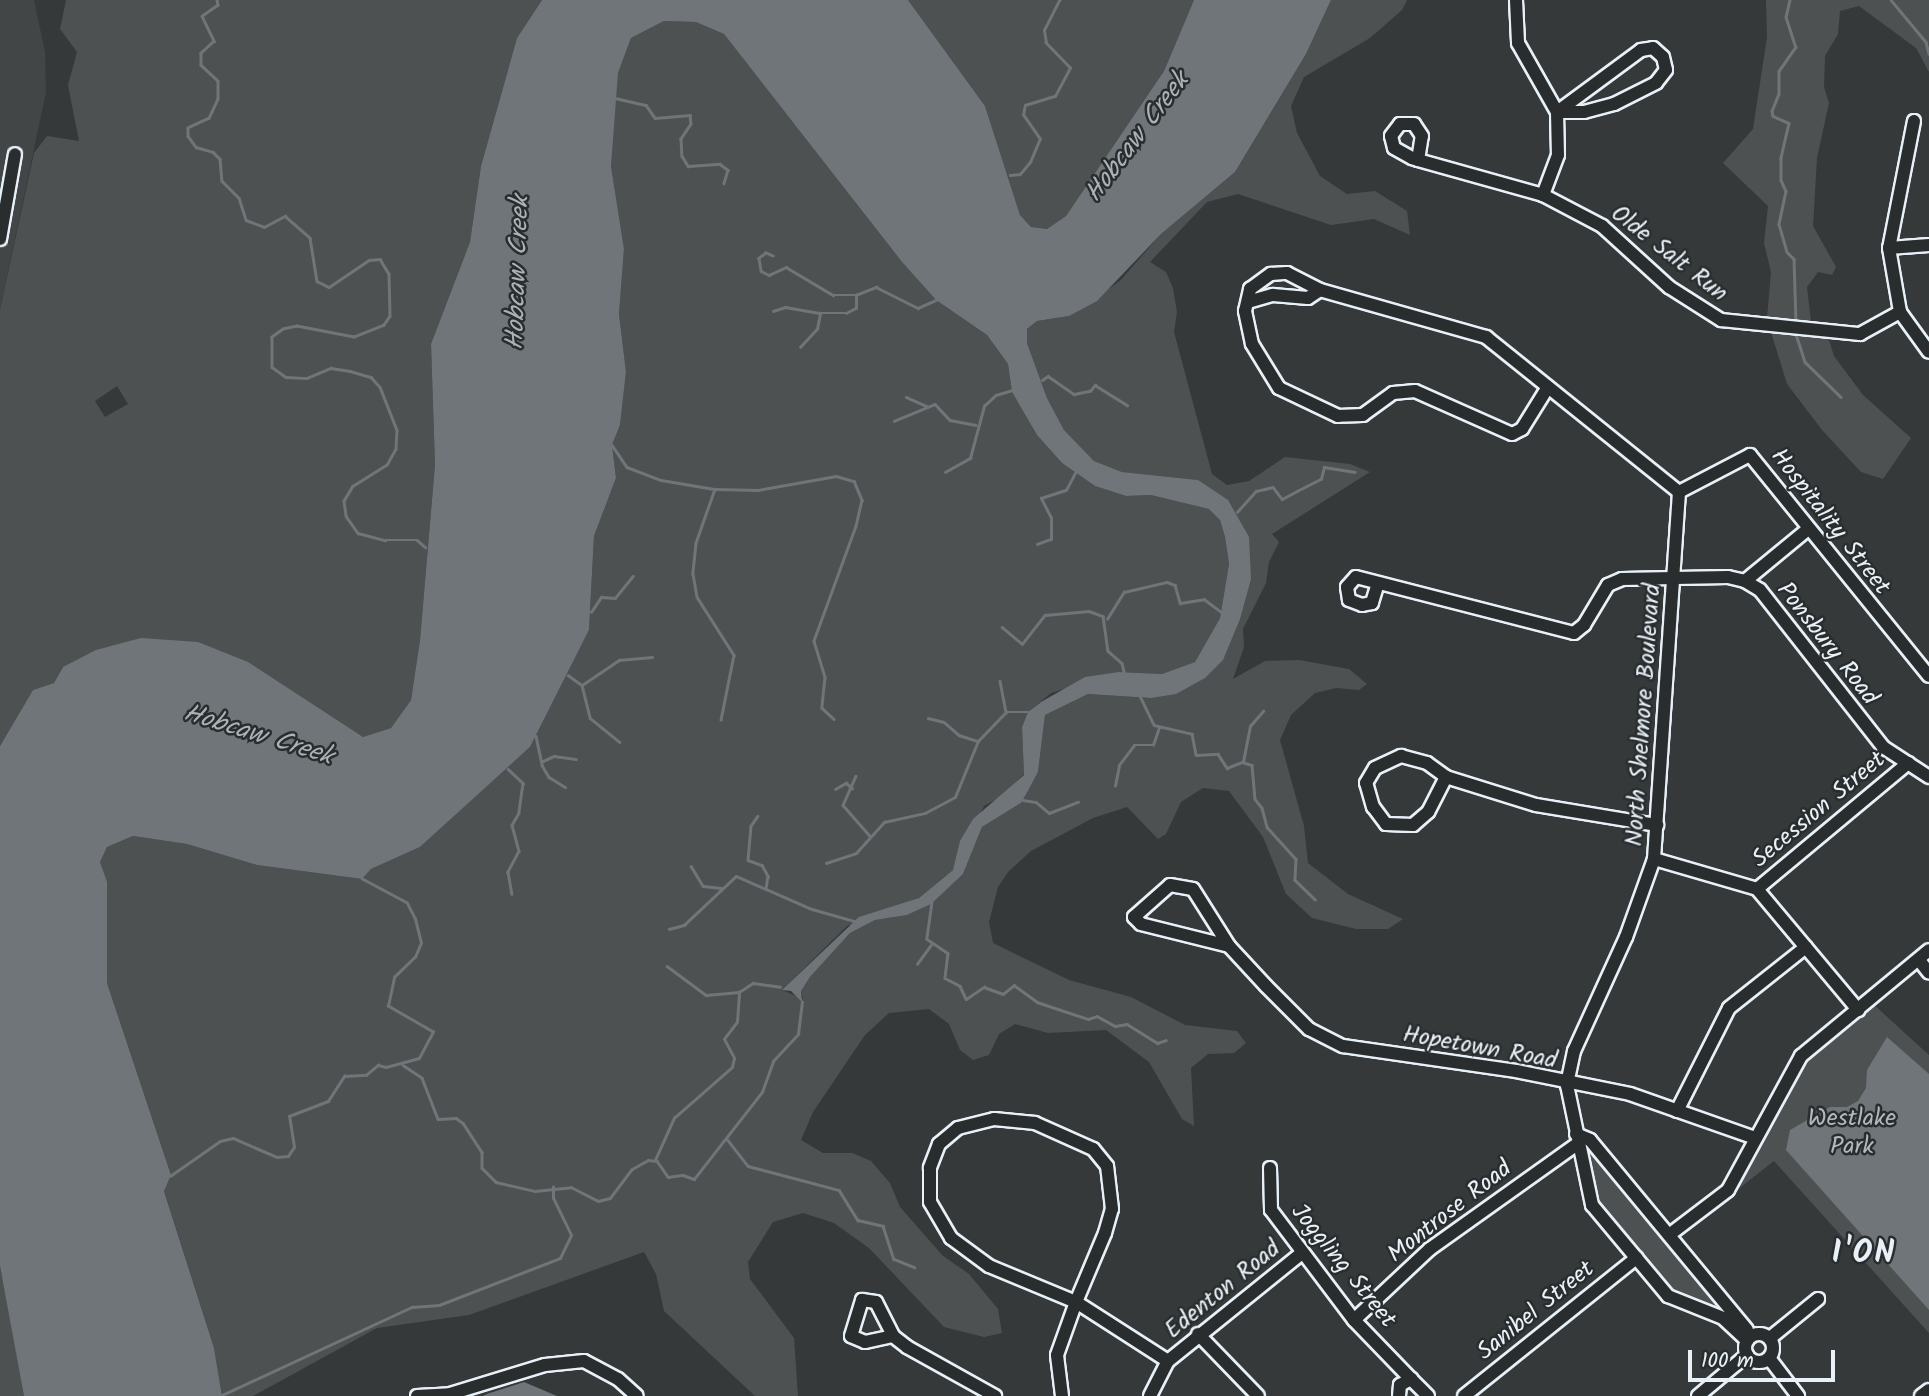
<!DOCTYPE html>
<html>
<head>
<meta charset="utf-8">
<style>
  body { margin:0 }
  #map { position:relative; width:1929px; height:1396px; overflow:hidden; background:#35393a; font-family:Kalam,sans-serif }
  div>[style] { position:absolute }
  .built>* { inset:0; background:#424647 }
  .green>* { inset:0; background:#4d5152 }
  .water>* { inset:0; background:#707579 }
  .stream>* { height:2.5px; margin:-1.25px; padding:0 1.25px; transform-origin:1.25px; border-radius:1.25px; background:#707579 }
  .roads { filter:drop-shadow(2px 0 #e8f1f8) drop-shadow(-2px 0 #e8f1f8) drop-shadow(0 2px #e8f1f8) drop-shadow(0 -2px #e8f1f8) }
  .minor>* { height:12px; margin:-6px; padding:0 6px; transform-origin:6px; border-radius:6px; background:#2a2d2e }
  .minor>.ring { margin:-6px; padding:0; box-sizing:content-box; background:none; border:12px solid #2a2d2e; border-radius:50% }
  span { translate:-50% -50%; white-space:nowrap; text-align:center; line-height:1.15; -webkit-text-stroke:5px #2a2d2e; paint-order:stroke }
  .street-label { font-size:24px; color:#e8f1f8 }
  .park-label { font-size:24px; color:#b2b9be }
  .water-label { font-size:26px; color:#acb3b8; font-style:italic }
  .district-label { font-size:32px; color:#e8f1f8; font-weight:700; letter-spacing:2px }
  .scale { position:absolute; left:1688px; top:1350px; width:147px; height:32px; box-sizing:border-box; border:4px solid #e8f1f8; border-top:0; padding-left:9px; font-size:21px; line-height:24px; white-space:nowrap; color:#e8f1f8; -webkit-text-stroke:5px #2a2d2e; paint-order:stroke }
</style>
</head>
<body>
<div id="map">
  <div class="built">
    <i style="clip-path:polygon(0 0,34px 0,45px 52px,46px 92px,0 310px)"></i>
  </div>
  <div class="green">
    <i style="clip-path:polygon(evenodd,66px 0,542px 0,517px 38px,481px 166px,470px 242px,431px 344px,435px 465px,420px 640px,411px 700px,391px 728px,363px 737px,310px 705px,63px 667px,54px 683px,33px 690px,0 746px,0 310px,34px 153px,47px 136px,79px 141px,68px 85px,77px 52px,60px 29px,66px 0,117px 386px,128px 404px,105px 417px,95px 401px,117px 386px)"></i>
    <i style="clip-path:polygon(908px 0,1194px 0,1164px 71px,1066px 216px,1047px 229px,1031px 227px,1020px 215px,985px 106px)"></i>
    <i style="clip-path:polygon(1331px 0,1407px 0,1402px 10px,1370px 38px,1304px 77px,1291px 106px,1297px 133px,1320px 176px,1347px 194px,1375px 191px,1407px 211px,1410px 235px,1374px 219px,1331px 225px,1238px 194px,1207px 202px,1150px 262px,1166px 272px,1173px 288px,1177px 312px,1174px 332px,1212px 474px,1227px 485px,1249px 481px,1285px 457px,1350px 464px,1370px 472px,1272px 534px,1279px 542px,1269px 562px,1266px 583px,1243px 629px,1244px 647px,1233px 679px,1265px 661px,1299px 660px,1349px 669px,1367px 684px,1359px 690px,1336px 688px,1315px 693px,1291px 715px,1280px 740px,1304px 826px,1308px 863px,1348px 894px,1403px 919px,1388px 929px,1356px 929px,1312px 918px,1286px 894px,1263px 837px,1229px 791px,1203px 788px,1181px 802px,1166px 834px,1158px 839px,1127px 807px,1093px 818px,1031px 851px,1008px 872px,998px 887px,989px 922px,993px 943px,1069px 980px,1131px 997px,1185px 1025px,1237px 1031px,1246px 1043px,1234px 1053px,1208px 1054px,1191px 1068px,1194px 1126px,1182px 1119px,1149px 1062px,1106px 1030px,1048px 1033px,1015px 1024px,999px 1034px,989px 1055px,973px 1060px,960px 1050px,949px 1024px,929px 1009px,889px 1013px,865px 1035px,813px 1112px,801px 1140px,823px 1153px,852px 1153px,871px 1161px,890px 1183px,900px 1207px,943px 1256px,969px 1274px,998px 1309px,1002px 1333px,984px 1337px,944px 1327px,869px 1248px,834px 1223px,803px 1213px,773px 1222px,748px 1262px,750px 1279px,794px 1338px,798px 1396px,755px 1396px,664px 1311px,656px 1274px,644px 1252px,469px 1315px,377px 1328px,253px 1396px,222px 1396px,214px 1348px,164px 1190px,171px 1175px,107px 983px,100px 862px,107px 847px,133px 836px,187px 844px,257px 865px,362px 879px,371px 869px,420px 847px,530px 747px,589px 630px,594px 536px,616px 478px,612px 445px,620px 425px,626px 372px,619px 314px,624px 249px,611px 166px,612px 115px,618px 73px,631px 38px,664px 21px,696px 22px,724px 34px,902px 262px,936px 300px,987px 335px,1008px 364px,1012px 392px,1037px 435px,1062px 463px,1095px 486px,1126px 496px,1151px 495px,1210px 509px,1220px 520px,1225px 537px,1229px 564px,1220px 618px,1195px 662px,1162px 674px,1119px 672px,1051px 693px,1028px 712px,1022px 727px,1024px 774px,1001px 797px,984px 806px,953px 870px,919px 898px,847px 926px,782px 990px,803px 999px,801px 991px,810px 977px,850px 933px,875px 920px,907px 915px,930px 904px,963px 874px,982px 827px,1021px 803px,1029px 789px,1038px 772px,1045px 715px,1088px 694px,1151px 698px,1204px 678px,1249px 537px,1198px 480px,1122px 472px,1094px 461px,1064px 430px,1047px 398px,1027px 343px,1027px 329px,1037px 321px,1069px 316px,1120px 281px,1161px 234px,1235px 172px,1306px 54px)"></i>
    <i style="clip-path:polygon(1766px 0,1929px 0,1929px 72px,1916px 48px,1859px 6px,1840px 11px,1838px 34px,1825px 56px,1824px 87px,1829px 103px,1817px 158px,1813px 226px,1836px 267px,1832px 275px,1818px 272px,1807px 287px,1811px 322px,1767px 318px,1771px 272px,1764px 243px,1768px 206px,1723px 163px,1753px 129px,1767px 37px)"></i>
    <i style="clip-path:polygon(1771px 332px,1828px 337px,1834px 356px,1863px 395px,1911px 438px,1883px 479px,1861px 472px,1822px 430px,1787px 384px)"></i>
    <i style="clip-path:polygon(1873px 1004px,1929px 1055px,1929px 1333px,1774px 1161px,1733px 1193px,1801px 1062px)"></i>
    <i style="clip-path:polygon(1581px 1140px,1588px 1144px,1726px 1313px,1670px 1292px,1595px 1203px)"></i>
    <i style="clip-path:polygon(0 1267px,6px 1294px,24px 1396px,0 1396px)"></i>
  </div>
  <div class="water">
    <i style="clip-path:polygon(542px 0,908px 0,985px 106px,1020px 215px,1031px 227px,1047px 229px,1066px 216px,1164px 71px,1194px 0,1331px 0,1306px 54px,1235px 172px,1161px 234px,1097px 301px,1069px 316px,1037px 321px,1027px 329px,1027px 343px,1047px 398px,1064px 430px,1094px 461px,1122px 472px,1198px 480px,1228px 500px,1249px 537px,1251px 579px,1240px 619px,1223px 660px,1205px 678px,1176px 694px,1151px 698px,1088px 694px,1045px 715px,1038px 772px,1029px 789px,1021px 803px,982px 827px,963px 874px,931px 904px,907px 915px,875px 920px,850px 933px,810px 977px,801px 991px,802px 1002px,791px 991px,782px 990px,859px 917px,919px 898px,953px 870px,960px 841px,973px 819px,1024px 775px,1022px 727px,1028px 712px,1041px 702px,1085px 677px,1119px 672px,1162px 674px,1195px 662px,1220px 618px,1229px 564px,1225px 537px,1220px 520px,1209px 509px,1151px 495px,1126px 496px,1095px 486px,1062px 463px,1037px 435px,1012px 392px,1008px 364px,987px 335px,936px 300px,902px 262px,724px 34px,696px 22px,664px 21px,631px 38px,618px 73px,611px 166px,624px 249px,619px 314px,626px 372px,620px 425px,612px 445px,616px 478px,594px 536px,589px 630px,530px 747px,420px 847px,371px 869px,362px 879px,257px 865px,187px 844px,133px 836px,107px 847px,100px 862px,107px 882px,107px 983px,171px 1175px,164px 1191px,214px 1348px,222px 1396px,24px 1396px,0 1266px,0 746px,33px 690px,54px 683px,63px 667px,96px 650px,141px 638px,198px 642px,248px 662px,363px 737px,391px 728px,411px 700px,420px 640px,435px 465px,431px 344px,470px 242px,481px 166px,517px 38px)"></i>
    <i style="clip-path:polygon(1887px 1037px,1929px 1074px,1929px 1310px,1786px 1150px,1790px 1130px,1830px 1107px,1847px 1107px,1858px 1101px,1866px 1088px,1867px 1070px)"></i>
    <i style="clip-path:polygon(524px 1382px,557px 1396px,483px 1396px,487px 1394px)"></i>
  </div>
  <div class="stream">
    <i style="left:217px;top:0;width:5px;rotate:79deg"></i>
    <i style="left:218px;top:5px;width:19px;rotate:145deg"></i>
    <i style="left:202px;top:16px;width:28px;rotate:64deg"></i>
    <i style="left:214px;top:41px;width:18px;rotate:137deg"></i>
    <i style="left:201px;top:53px;width:12px;rotate:90deg"></i>
    <i style="left:201px;top:65px;width:23px;rotate:43deg"></i>
    <i style="left:218px;top:81px;width:18px;rotate:90deg"></i>
    <i style="left:218px;top:99px;width:21px;rotate:115deg"></i>
    <i style="left:209px;top:118px;width:23px;rotate:155deg"></i>
    <i style="left:188px;top:128px;width:8px;rotate:90deg"></i>
    <i style="left:188px;top:136px;width:14px;rotate:54deg"></i>
    <i style="left:196px;top:147px;width:18px;rotate:16deg"></i>
    <i style="left:213px;top:152px;width:10px;rotate:45deg"></i>
    <i style="left:220px;top:159px;width:22px;rotate:85deg"></i>
    <i style="left:222px;top:181px;width:24px;rotate:45deg"></i>
    <i style="left:239px;top:198px;width:23px;rotate:72deg"></i>
    <i style="left:246px;top:220px;width:19px;rotate:21deg"></i>
    <i style="left:264px;top:227px;width:24px;rotate:-28deg"></i>
    <i style="left:285px;top:216px;width:33px;rotate:41deg"></i>
    <i style="left:310px;top:238px;width:44px;rotate:80.8deg"></i>
    <i style="left:317px;top:281px;width:13px;rotate:27deg"></i>
    <i style="left:329px;top:287px;width:48px;rotate:-34deg"></i>
    <i style="left:369px;top:260px;width:11px;rotate:-5deg"></i>
    <i style="left:380px;top:259px;width:17px;rotate:59deg"></i>
    <i style="left:389px;top:274px;width:42px;rotate:88.6deg"></i>
    <i style="left:390px;top:316px;width:11px;rotate:124deg"></i>
    <i style="left:384px;top:325px;width:32px;rotate:158deg"></i>
    <i style="left:354px;top:337px;width:58px;rotate:-169.1deg"></i>
    <i style="left:297px;top:326px;width:14px;rotate:168deg"></i>
    <i style="left:283px;top:329px;width:14px;rotate:144deg"></i>
    <i style="left:272px;top:337px;width:30px;rotate:90deg"></i>
    <i style="left:272px;top:367px;width:17px;rotate:36deg"></i>
    <i style="left:286px;top:377px;width:21px;rotate:3deg"></i>
    <i style="left:307px;top:378px;width:26px;rotate:-23deg"></i>
    <i style="left:331px;top:368px;width:19px;rotate:9deg"></i>
    <i style="left:350px;top:371px;width:22px;rotate:16deg"></i>
    <i style="left:371px;top:377px;width:13px;rotate:48deg"></i>
    <i style="left:380px;top:387px;width:46px;rotate:68.4deg"></i>
    <i style="left:397px;top:430px;width:19px;rotate:93deg"></i>
    <i style="left:396px;top:449px;width:18px;rotate:119deg"></i>
    <i style="left:387px;top:465px;width:40px;rotate:148deg"></i>
    <i style="left:353px;top:486px;width:17px;rotate:121deg"></i>
    <i style="left:344px;top:501px;width:15px;rotate:82deg"></i>
    <i style="left:346px;top:516px;width:21px;rotate:55deg"></i>
    <i style="left:358px;top:533px;width:28px;rotate:15deg"></i>
    <i style="left:385px;top:540px;width:32px"></i>
    <i style="left:417px;top:540px;width:11px;rotate:41deg"></i>
    <i style="left:1790px;top:0;width:17px;rotate:103deg"></i>
    <i style="left:1786px;top:17px;width:32px;rotate:72deg"></i>
    <i style="left:1796px;top:47px;width:29px;rotate:125deg"></i>
    <i style="left:1779px;top:71px;width:23px;rotate:90deg"></i>
    <i style="left:1779px;top:94px;width:18px;rotate:112deg"></i>
    <i style="left:1772px;top:111px;width:5px;rotate:79deg"></i>
    <i style="left:1773px;top:116px;width:17px;rotate:24deg"></i>
    <i style="left:1789px;top:123px;width:36px;rotate:103deg"></i>
    <i style="left:1781px;top:158px;width:22px;rotate:90deg"></i>
    <i style="left:1781px;top:180px;width:12px;rotate:66deg"></i>
    <i style="left:1786px;top:191px;width:34px;rotate:102deg"></i>
    <i style="left:1779px;top:224px;width:29px;rotate:74deg"></i>
    <i style="left:1787px;top:252px;width:10px;rotate:45deg"></i>
    <i style="left:1794px;top:259px;width:65px;rotate:88.2deg"></i>
    <i style="left:1891px;top:0;width:55px;rotate:50.2deg"></i>
    <i style="left:1926px;top:42px;width:12px;rotate:76deg"></i>
    <i style="left:615px;top:98px;width:32px;rotate:13deg"></i>
    <i style="left:646px;top:105px;width:16px;rotate:55deg"></i>
    <i style="left:655px;top:118px;width:35px;rotate:-5deg"></i>
    <i style="left:690px;top:115px;width:9px;rotate:84deg"></i>
    <i style="left:691px;top:124px;width:18px;rotate:124deg"></i>
    <i style="left:681px;top:139px;width:17px;rotate:87deg"></i>
    <i style="left:682px;top:156px;width:12px;rotate:59deg"></i>
    <i style="left:688px;top:166px;width:32px;rotate:-4deg"></i>
    <i style="left:720px;top:164px;width:10px;rotate:37deg"></i>
    <i style="left:728px;top:170px;width:14px;rotate:107deg"></i>
    <i style="left:1010px;top:175px;width:10px;rotate:-6deg"></i>
    <i style="left:1020px;top:174px;width:16px;rotate:-50deg"></i>
    <i style="left:1030px;top:162px;width:25px;rotate:-67deg"></i>
    <i style="left:1040px;top:139px;width:29px;rotate:-125deg"></i>
    <i style="left:1023px;top:115px;width:10px;rotate:-79deg"></i>
    <i style="left:1025px;top:105px;width:31px;rotate:-17deg"></i>
    <i style="left:1055px;top:96px;width:32px;rotate:-62deg"></i>
    <i style="left:1070px;top:68px;width:35px;rotate:-134deg"></i>
    <i style="left:1046px;top:43px;width:13px;rotate:-99deg"></i>
    <i style="left:1044px;top:30px;width:34px;rotate:-63deg"></i>
    <i style="left:773px;top:256px;width:8px;rotate:-157deg"></i>
    <i style="left:766px;top:253px;width:9px;rotate:144deg"></i>
    <i style="left:759px;top:258px;width:13px;rotate:81deg"></i>
    <i style="left:761px;top:271px;width:9px;rotate:27deg"></i>
    <i style="left:769px;top:275px;width:19px;rotate:-25deg"></i>
    <i style="left:786px;top:267px;width:55px;rotate:30.8deg"></i>
    <i style="left:833px;top:295px;width:23px"></i>
    <i style="left:856px;top:295px;width:22px;rotate:-22deg"></i>
    <i style="left:876px;top:287px;width:47px;rotate:26.6deg"></i>
    <i style="left:918px;top:308px;width:20px;rotate:-24deg"></i>
    <i style="left:773px;top:311px;width:13px;rotate:-18deg"></i>
    <i style="left:785px;top:307px;width:36px;rotate:10deg"></i>
    <i style="left:1795px;top:331px;width:33px;rotate:72deg"></i>
    <i style="left:1805px;top:362px;width:50px;rotate:44.2deg"></i>
    <i style="left:800px;top:347px;width:25px;rotate:-47deg"></i>
    <i style="left:817px;top:329px;width:16px;rotate:-79deg"></i>
    <i style="left:820px;top:313px;width:26px"></i>
    <i style="left:846px;top:313px;width:11px;rotate:-27deg"></i>
    <i style="left:856px;top:308px;width:13px;rotate:-90deg"></i>
    <i style="left:1042px;top:380px;width:7px;rotate:-34deg"></i>
    <i style="left:1048px;top:376px;width:32px;rotate:35deg"></i>
    <i style="left:1074px;top:394px;width:16px;rotate:-11deg"></i>
    <i style="left:1090px;top:391px;width:8px;rotate:-50deg"></i>
    <i style="left:1095px;top:385px;width:38px;rotate:32deg"></i>
    <i style="left:906px;top:397px;width:24px;rotate:24deg"></i>
    <i style="left:894px;top:421px;width:44px;rotate:-22.5deg"></i>
    <i style="left:935px;top:404px;width:22px;rotate:47deg"></i>
    <i style="left:950px;top:420px;width:26px;rotate:11deg"></i>
    <i style="left:612px;top:445px;width:27px;rotate:56deg"></i>
    <i style="left:627px;top:467px;width:36px;rotate:21deg"></i>
    <i style="left:661px;top:480px;width:55px;rotate:9.5deg"></i>
    <i style="left:715px;top:489px;width:43px;rotate:1.3deg"></i>
    <i style="left:758px;top:490px;width:79px;rotate:-10.2deg"></i>
    <i style="left:836px;top:476px;width:19px;rotate:16deg"></i>
    <i style="left:854px;top:481px;width:21px;rotate:67deg"></i>
    <i style="left:862px;top:500px;width:27px;rotate:103deg"></i>
    <i style="left:856px;top:526px;width:122px;rotate:110.1deg"></i>
    <i style="left:814px;top:641px;width:38px;rotate:73deg"></i>
    <i style="left:825px;top:677px;width:31px;rotate:96deg"></i>
    <i style="left:822px;top:708px;width:16px;rotate:43deg"></i>
    <i style="left:945px;top:472px;width:29px;rotate:-29deg"></i>
    <i style="left:970px;top:458px;width:54px;rotate:-74.9deg"></i>
    <i style="left:984px;top:406px;width:16px;rotate:-43deg"></i>
    <i style="left:996px;top:395px;width:17px;rotate:-17deg"></i>
    <i style="left:715px;top:489px;width:57px;rotate:109.4deg"></i>
    <i style="left:696px;top:543px;width:31px;rotate:96deg"></i>
    <i style="left:693px;top:574px;width:23px;rotate:80deg"></i>
    <i style="left:697px;top:597px;width:69px;rotate:57.5deg"></i>
    <i style="left:734px;top:655px;width:66px;rotate:101.3deg"></i>
    <i style="left:1237px;top:512px;width:28px;rotate:-48deg"></i>
    <i style="left:1256px;top:491px;width:17px;rotate:-13deg"></i>
    <i style="left:1273px;top:487px;width:15px;rotate:53deg"></i>
    <i style="left:1282px;top:499px;width:17px;rotate:-28deg"></i>
    <i style="left:1297px;top:491px;width:27px;rotate:-27deg"></i>
    <i style="left:1321px;top:479px;width:12px;rotate:-76deg"></i>
    <i style="left:1324px;top:467px;width:31px;rotate:9deg"></i>
    <i style="left:1037px;top:544px;width:15px;rotate:-20deg"></i>
    <i style="left:1051px;top:539px;width:21px;rotate:-90deg"></i>
    <i style="left:1051px;top:518px;width:22px;rotate:-117deg"></i>
    <i style="left:1041px;top:498px;width:26px;rotate:-18deg"></i>
    <i style="left:1066px;top:490px;width:19px;rotate:-62deg"></i>
    <i style="left:591px;top:612px;width:18px;rotate:-56deg"></i>
    <i style="left:601px;top:597px;width:14px;rotate:4deg"></i>
    <i style="left:615px;top:598px;width:28px;rotate:-51deg"></i>
    <i style="left:1107px;top:619px;width:32px;rotate:-58deg"></i>
    <i style="left:1124px;top:592px;width:44px;rotate:-13.1deg"></i>
    <i style="left:1167px;top:582px;width:9px;rotate:21deg"></i>
    <i style="left:1175px;top:585px;width:19px;rotate:74deg"></i>
    <i style="left:1180px;top:603px;width:24px;rotate:-9deg"></i>
    <i style="left:1204px;top:599px;width:21px;rotate:37deg"></i>
    <i style="left:1002px;top:627px;width:26px;rotate:40deg"></i>
    <i style="left:1022px;top:644px;width:37px;rotate:-52deg"></i>
    <i style="left:1045px;top:615px;width:44px;rotate:-5.2deg"></i>
    <i style="left:1089px;top:611px;width:15px;rotate:20deg"></i>
    <i style="left:1103px;top:616px;width:35px;rotate:82deg"></i>
    <i style="left:1108px;top:651px;width:18px;rotate:41deg"></i>
    <i style="left:1122px;top:663px;width:9px;rotate:77deg"></i>
    <i style="left:568px;top:675px;width:17px;rotate:36deg"></i>
    <i style="left:582px;top:685px;width:45px;rotate:-34deg"></i>
    <i style="left:619px;top:660px;width:33px;rotate:-5deg"></i>
    <i style="left:1000px;top:681px;width:32px;rotate:79deg"></i>
    <i style="left:582px;top:685px;width:34px;rotate:76deg"></i>
    <i style="left:590px;top:718px;width:38px;rotate:39deg"></i>
    <i style="left:1140px;top:696px;width:32px;rotate:64deg"></i>
    <i style="left:1154px;top:725px;width:39px;rotate:13deg"></i>
    <i style="left:1192px;top:734px;width:21px;rotate:79deg"></i>
    <i style="left:1196px;top:755px;width:22px;rotate:-3deg"></i>
    <i style="left:1218px;top:754px;width:17px;rotate:57deg"></i>
    <i style="left:1227px;top:768px;width:16px;rotate:-22deg"></i>
    <i style="left:1242px;top:762px;width:10px;rotate:17deg"></i>
    <i style="left:1252px;top:765px;width:34px;rotate:85deg"></i>
    <i style="left:1255px;top:799px;width:11px;rotate:52deg"></i>
    <i style="left:1262px;top:808px;width:20px;rotate:75deg"></i>
    <i style="left:1267px;top:827px;width:43px;rotate:47.8deg"></i>
    <i style="left:1296px;top:859px;width:21px;rotate:93deg"></i>
    <i style="left:1295px;top:880px;width:28px;rotate:44deg"></i>
    <i style="left:928px;top:718px;width:16px;rotate:14deg"></i>
    <i style="left:944px;top:722px;width:20px;rotate:41deg"></i>
    <i style="left:959px;top:735px;width:20px;rotate:18deg"></i>
    <i style="left:536px;top:736px;width:30px;rotate:78deg"></i>
    <i style="left:542px;top:765px;width:14px;rotate:60deg"></i>
    <i style="left:549px;top:777px;width:19px;rotate:32deg"></i>
    <i style="left:541px;top:762px;width:14px;rotate:-25deg"></i>
    <i style="left:554px;top:756px;width:22px;rotate:8deg"></i>
    <i style="left:1243px;top:762px;width:37px;rotate:-79deg"></i>
    <i style="left:1250px;top:726px;width:20px;rotate:-49deg"></i>
    <i style="left:508px;top:769px;width:21px;rotate:43deg"></i>
    <i style="left:523px;top:783px;width:30px;rotate:98deg"></i>
    <i style="left:519px;top:813px;width:14px;rotate:120deg"></i>
    <i style="left:512px;top:825px;width:27px;rotate:75deg"></i>
    <i style="left:519px;top:851px;width:24px;rotate:118deg"></i>
    <i style="left:508px;top:872px;width:22px;rotate:80deg"></i>
    <i style="left:856px;top:776px;width:32px;rotate:114deg"></i>
    <i style="left:843px;top:805px;width:41px;rotate:48.9deg"></i>
    <i style="left:1115px;top:786px;width:21px;rotate:-79deg"></i>
    <i style="left:1119px;top:765px;width:25px;rotate:-53deg"></i>
    <i style="left:1134px;top:745px;width:19px"></i>
    <i style="left:1153px;top:745px;width:18px;rotate:-71deg"></i>
    <i style="left:835px;top:789px;width:13px;rotate:-29deg"></i>
    <i style="left:846px;top:783px;width:8px;rotate:40deg"></i>
    <i style="left:1023px;top:800px;width:13px;rotate:9deg"></i>
    <i style="left:1036px;top:802px;width:17px;rotate:40deg"></i>
    <i style="left:1049px;top:813px;width:31px;rotate:-21deg"></i>
    <i style="left:758px;top:816px;width:12px;rotate:125deg"></i>
    <i style="left:751px;top:826px;width:34px;rotate:95deg"></i>
    <i style="left:748px;top:860px;width:15px;rotate:20deg"></i>
    <i style="left:762px;top:865px;width:13px;rotate:61deg"></i>
    <i style="left:768px;top:876px;width:12px;rotate:99deg"></i>
    <i style="left:826px;top:863px;width:32px;rotate:-18deg"></i>
    <i style="left:856px;top:853px;width:42px;rotate:-47.9deg"></i>
    <i style="left:884px;top:822px;width:42px;rotate:-12.4deg"></i>
    <i style="left:925px;top:813px;width:34px;rotate:-28deg"></i>
    <i style="left:955px;top:797px;width:61px;rotate:-67.7deg"></i>
    <i style="left:978px;top:741px;width:40px;rotate:-46deg"></i>
    <i style="left:1006px;top:712px;width:22px"></i>
    <i style="left:691px;top:866px;width:23px;rotate:59deg"></i>
    <i style="left:703px;top:886px;width:18px;rotate:6deg"></i>
    <i style="left:932px;top:902px;width:37px;rotate:98deg"></i>
    <i style="left:927px;top:939px;width:25px;rotate:34deg"></i>
    <i style="left:948px;top:953px;width:25px;rotate:97deg"></i>
    <i style="left:945px;top:978px;width:17px;rotate:28deg"></i>
    <i style="left:960px;top:986px;width:14px;rotate:65deg"></i>
    <i style="left:966px;top:999px;width:22px;rotate:-34deg"></i>
    <i style="left:984px;top:987px;width:20px;rotate:20deg"></i>
    <i style="left:1003px;top:994px;width:14px;rotate:-39deg"></i>
    <i style="left:1014px;top:985px;width:29px;rotate:36deg"></i>
    <i style="left:1037px;top:1002px;width:54px;rotate:18.4deg"></i>
    <i style="left:1088px;top:1019px;width:9px;rotate:-18deg"></i>
    <i style="left:1097px;top:1016px;width:21px;rotate:29deg"></i>
    <i style="left:1115px;top:1026px;width:12px;rotate:-9deg"></i>
    <i style="left:1127px;top:1024px;width:36px;rotate:32deg"></i>
    <i style="left:1157px;top:1043px;width:9px;rotate:-18deg"></i>
    <i style="left:669px;top:929px;width:16px;rotate:-15deg"></i>
    <i style="left:684px;top:925px;width:71px;rotate:-43.3deg"></i>
    <i style="left:736px;top:876px;width:83px;rotate:23.5deg"></i>
    <i style="left:812px;top:909px;width:44px;rotate:15.9deg"></i>
    <i style="left:917px;top:964px;width:24px;rotate:-54deg"></i>
    <i style="left:667px;top:966px;width:49px;rotate:36.6deg"></i>
    <i style="left:706px;top:995px;width:33px;rotate:-5deg"></i>
    <i style="left:403px;top:1065px;width:23px;rotate:34deg"></i>
    <i style="left:422px;top:1078px;width:44px;rotate:68.7deg"></i>
    <i style="left:438px;top:1119px;width:18px;rotate:-3deg"></i>
    <i style="left:456px;top:1118px;width:9px;rotate:36deg"></i>
    <i style="left:463px;top:1123px;width:35px;rotate:57deg"></i>
    <i style="left:482px;top:1152px;width:16px;rotate:90deg"></i>
    <i style="left:482px;top:1168px;width:20px;rotate:45deg"></i>
    <i style="left:496px;top:1182px;width:40px;rotate:13deg"></i>
    <i style="left:535px;top:1191px;width:36px;rotate:-6deg"></i>
    <i style="left:571px;top:1187px;width:30px;rotate:27deg"></i>
    <i style="left:598px;top:1201px;width:12px;rotate:-14deg"></i>
    <i style="left:610px;top:1198px;width:36px;rotate:-53deg"></i>
    <i style="left:632px;top:1169px;width:18px;rotate:-29deg"></i>
    <i style="left:648px;top:1160px;width:9px;rotate:6deg"></i>
    <i style="left:657px;top:1161px;width:19px;rotate:55deg"></i>
    <i style="left:668px;top:1177px;width:15px;rotate:-8deg"></i>
    <i style="left:683px;top:1175px;width:12px;rotate:20deg"></i>
    <i style="left:694px;top:1179px;width:110px;rotate:-52deg"></i>
    <i style="left:762px;top:1092px;width:33px;rotate:-70deg"></i>
    <i style="left:773px;top:1061px;width:37px;rotate:-47deg"></i>
    <i style="left:798px;top:1034px;width:32px;rotate:-83deg"></i>
    <i style="left:727px;top:1139px;width:34px;rotate:52deg"></i>
    <i style="left:748px;top:1166px;width:94px;rotate:14.8deg"></i>
    <i style="left:839px;top:1190px;width:36px;rotate:58deg"></i>
    <i style="left:858px;top:1220px;width:26px;rotate:13deg"></i>
    <i style="left:883px;top:1226px;width:35px;rotate:72deg"></i>
    <i style="left:894px;top:1259px;width:22px;rotate:22deg"></i>
    <i style="left:655px;top:1160px;width:46px;rotate:-65.7deg"></i>
    <i style="left:674px;top:1118px;width:77px;rotate:-41.3deg"></i>
    <i style="left:732px;top:1067px;width:9px;rotate:-77deg"></i>
    <i style="left:734px;top:1058px;width:21px;rotate:-118deg"></i>
    <i style="left:724px;top:1039px;width:21px;rotate:-53deg"></i>
    <i style="left:737px;top:1022px;width:30px;rotate:-86deg"></i>
    <i style="left:739px;top:992px;width:17px;rotate:-33deg"></i>
    <i style="left:753px;top:983px;width:27px;rotate:8deg"></i>
    <i style="left:170px;top:1176px;width:61px;rotate:-35deg"></i>
    <i style="left:220px;top:1141px;width:13px;rotate:-13deg"></i>
    <i style="left:233px;top:1138px;width:48px;rotate:23.4deg"></i>
    <i style="left:277px;top:1157px;width:11px;rotate:-5deg"></i>
    <i style="left:288px;top:1156px;width:11px;rotate:-56deg"></i>
    <i style="left:294px;top:1147px;width:31px;rotate:-99deg"></i>
    <i style="left:289px;top:1116px;width:42px;rotate:-21deg"></i>
    <i style="left:328px;top:1101px;width:30px;rotate:-57deg"></i>
    <i style="left:344px;top:1076px;width:22px;rotate:-3deg"></i>
    <i style="left:366px;top:1075px;width:16px;rotate:-40deg"></i>
    <i style="left:378px;top:1065px;width:8px;rotate:14deg"></i>
    <i style="left:386px;top:1067px;width:34px;rotate:-15deg"></i>
    <i style="left:419px;top:1058px;width:30px;rotate:-62deg"></i>
    <i style="left:433px;top:1032px;width:52px;rotate:-150deg"></i>
    <i style="left:388px;top:1006px;width:30px;rotate:-78deg"></i>
    <i style="left:394px;top:977px;width:29px;rotate:-44deg"></i>
    <i style="left:415px;top:957px;width:15px;rotate:-67deg"></i>
    <i style="left:421px;top:943px;width:25px;rotate:-104deg"></i>
    <i style="left:415px;top:919px;width:18px;rotate:-117deg"></i>
    <i style="left:407px;top:903px;width:51px;rotate:-151.9deg"></i>
    <i style="left:220px;top:1396px;width:212px;rotate:-24.9deg"></i>
    <i style="left:412px;top:1307px;width:27px;rotate:-4deg"></i>
    <i style="left:439px;top:1305px;width:130px;rotate:-21.2deg"></i>
    <i style="left:560px;top:1258px;width:25px;rotate:-64deg"></i>
    <i style="left:571px;top:1235px;width:41px;rotate:-115.9deg"></i>
    <i style="left:553px;top:1198px;width:11px;rotate:-90deg"></i>
  </div>
  <div class="roads">
    <div class="minor">
      <i style="left:1516px;top:0;width:43px;rotate:87.3deg"></i>
      <i style="left:1518px;top:43px;width:79px;rotate:60.5deg"></i>
      <i style="left:1557px;top:112px;width:43px;rotate:88.7deg"></i>
      <i style="left:1558px;top:155px;width:43px;rotate:110.6deg"></i>
      <i style="left:1653px;top:48px;width:13px;rotate:42deg"></i>
      <i style="left:1663px;top:57px;width:13px;rotate:77deg"></i>
      <i style="left:1666px;top:70px;width:16px;rotate:128deg"></i>
      <i style="left:1656px;top:83px;width:47px;rotate:153.4deg"></i>
      <i style="left:1614px;top:104px;width:31px;rotate:165deg"></i>
      <i style="left:1584px;top:112px;width:27px;rotate:180deg"></i>
      <i style="left:1557px;top:112px;width:104px;rotate:-36.4deg"></i>
      <i style="left:1641px;top:50px;width:12px;rotate:-9deg"></i>
      <i style="left:1914px;top:121px;width:129px;rotate:101.1deg"></i>
      <i style="left:1889px;top:248px;width:65px;rotate:80.2deg"></i>
      <i style="left:1900px;top:312px;width:49px;rotate:54.1deg"></i>
      <i style="left:1418px;top:160px;width:24px;rotate:-81deg"></i>
      <i style="left:1422px;top:136px;width:14px;rotate:-124deg"></i>
      <i style="left:1414px;top:124px;width:14px;rotate:180deg"></i>
      <i style="left:1400px;top:124px;width:15px;rotate:127deg"></i>
      <i style="left:1391px;top:136px;width:12px;rotate:76deg"></i>
      <i style="left:1394px;top:148px;width:21px;rotate:29deg"></i>
      <i style="left:1412px;top:158px;width:6px;rotate:18deg"></i>
      <i style="left:1418px;top:160px;width:130px;rotate:15.6deg"></i>
      <i style="left:1543px;top:195px;width:67px;rotate:27.7deg"></i>
      <i style="left:1602px;top:226px;width:91px;rotate:42.3deg"></i>
      <i style="left:1669px;top:287px;width:62px;rotate:32.4deg"></i>
      <i style="left:1721px;top:320px;width:140px;rotate:5.8deg"></i>
      <i style="left:1860px;top:334px;width:46px;rotate:-28.8deg"></i>
      <i style="left:0;top:239px;width:86px;rotate:-80deg"></i>
      <i style="left:1889px;top:248px;width:40px;rotate:-4.3deg"></i>
      <i style="left:1248px;top:302px;width:26px;rotate:-16deg"></i>
      <i style="left:1273px;top:295px;width:35px;rotate:5deg"></i>
      <i style="left:1308px;top:298px;width:14px;rotate:-34deg"></i>
      <i style="left:1548px;top:387px;width:49px;rotate:121.8deg"></i>
      <i style="left:1522px;top:429px;width:11px;rotate:153deg"></i>
      <i style="left:1512px;top:434px;width:106px;rotate:-156.1deg"></i>
      <i style="left:1415px;top:391px;width:22px;rotate:175deg"></i>
      <i style="left:1393px;top:393px;width:37px;rotate:144deg"></i>
      <i style="left:1363px;top:415px;width:25px;rotate:178deg"></i>
      <i style="left:1338px;top:416px;width:65px;rotate:-154.6deg"></i>
      <i style="left:1279px;top:388px;width:52px;rotate:-121.5deg"></i>
      <i style="left:1252px;top:344px;width:34px;rotate:-102deg"></i>
      <i style="left:1245px;top:311px;width:23px;rotate:-77deg"></i>
      <i style="left:1250px;top:289px;width:26px;rotate:-36deg"></i>
      <i style="left:1271px;top:274px;width:16px;rotate:-4deg"></i>
      <i style="left:1287px;top:273px;width:37px;rotate:27deg"></i>
      <i style="left:1320px;top:290px;width:173px;rotate:15.8deg"></i>
      <i style="left:1486px;top:337px;width:248px;rotate:38.8deg"></i>
      <i style="left:1679px;top:492px;width:368px;rotate:93.9deg"></i>
      <i style="left:1654px;top:859px;width:83px;rotate:109.7deg"></i>
      <i style="left:1626px;top:937px;width:125px;rotate:114.5deg"></i>
      <i style="left:1574px;top:1051px;width:35px;rotate:102deg"></i>
      <i style="left:1567px;top:1085px;width:123px;rotate:78.2deg"></i>
      <i style="left:1592px;top:1205px;width:119px;rotate:50.1deg"></i>
      <i style="left:1668px;top:1296px;width:59px;rotate:21.8deg"></i>
      <i style="left:1723px;top:1318px;width:33px;rotate:43deg"></i>
      <i style="left:1679px;top:492px;width:80px;rotate:-27.5deg"></i>
      <i style="left:1750px;top:455px;width:284px;rotate:51deg"></i>
      <i style="left:1745px;top:581px;width:82px;rotate:-39.5deg"></i>
      <i style="left:1378px;top:583px;width:21px;rotate:107deg"></i>
      <i style="left:1372px;top:603px;width:10px;rotate:169deg"></i>
      <i style="left:1362px;top:605px;width:14px;rotate:-159deg"></i>
      <i style="left:1349px;top:600px;width:13px;rotate:-99deg"></i>
      <i style="left:1347px;top:587px;width:13px;rotate:-48deg"></i>
      <i style="left:1356px;top:577px;width:225px;rotate:14.4deg"></i>
      <i style="left:1574px;top:633px;width:13px;rotate:-39deg"></i>
      <i style="left:1584px;top:625px;width:47px;rotate:-59deg"></i>
      <i style="left:1608px;top:585px;width:15px;rotate:-23deg"></i>
      <i style="left:1622px;top:579px;width:106px;rotate:-1.1deg"></i>
      <i style="left:1728px;top:577px;width:17px;rotate:13deg"></i>
      <i style="left:1745px;top:581px;width:17px;rotate:31deg"></i>
      <i style="left:1760px;top:590px;width:199px;rotate:51.9deg"></i>
      <i style="left:1883px;top:747px;width:55px;rotate:33.1deg"></i>
      <i style="left:1446px;top:777px;width:39px;rotate:117deg"></i>
      <i style="left:1428px;top:812px;width:20px;rotate:139deg"></i>
      <i style="left:1413px;top:825px;width:27px;rotate:-178deg"></i>
      <i style="left:1386px;top:824px;width:21px;rotate:-127deg"></i>
      <i style="left:1373px;top:807px;width:25px;rotate:-106deg"></i>
      <i style="left:1366px;top:783px;width:17px;rotate:-59deg"></i>
      <i style="left:1375px;top:768px;width:29px;rotate:-25deg"></i>
      <i style="left:1401px;top:756px;width:27px;rotate:15deg"></i>
      <i style="left:1427px;top:763px;width:24px;rotate:36deg"></i>
      <i style="left:1446px;top:777px;width:94px;rotate:17.3deg"></i>
      <i style="left:1536px;top:805px;width:123px;rotate:9.4deg"></i>
      <i style="left:1654px;top:859px;width:107px;rotate:16.2deg"></i>
      <i style="left:1757px;top:889px;width:158px;rotate:50.1deg"></i>
      <i style="left:1757px;top:889px;width:197px;rotate:-39.8deg"></i>
      <i style="left:1229px;top:946px;width:91px;rotate:-166deg"></i>
      <i style="left:1141px;top:924px;width:10px;rotate:-135deg"></i>
      <i style="left:1134px;top:917px;width:48px;rotate:-41.6deg"></i>
      <i style="left:1170px;top:885px;width:23px;rotate:10deg"></i>
      <i style="left:1193px;top:889px;width:67px;rotate:57.7deg"></i>
      <i style="left:1229px;top:946px;width:54px;rotate:47.2deg"></i>
      <i style="left:1266px;top:986px;width:61px;rotate:45deg"></i>
      <i style="left:1309px;top:1029px;width:38px;rotate:27deg"></i>
      <i style="left:1343px;top:1046px;width:175px;rotate:8.2deg"></i>
      <i style="left:1516px;top:1071px;width:116px;rotate:11.4deg"></i>
      <i style="left:1630px;top:1094px;width:133px;rotate:19.4deg"></i>
      <i style="left:1919px;top:960px;width:16px;rotate:52deg"></i>
      <i style="left:1677px;top:1111px;width:115px;rotate:-63.2deg"></i>
      <i style="left:1729px;top:1008px;width:98px;rotate:-38.4deg"></i>
      <i style="left:1576px;top:1134px;width:15px;rotate:23deg"></i>
      <i style="left:1590px;top:1140px;width:246px;rotate:50.4deg"></i>
      <i style="left:1270px;top:1168px;width:42px;rotate:88.6deg"></i>
      <i style="left:1271px;top:1210px;width:138px;rotate:53deg"></i>
      <i style="left:1354px;top:1320px;width:82px;rotate:46deg"></i>
      <i style="left:1669px;top:1235px;width:74px;rotate:-37.3deg"></i>
      <i style="left:1728px;top:1190px;width:153px;rotate:-61.4deg"></i>
      <i style="left:1801px;top:1056px;width:166px;rotate:-39.6deg"></i>
      <i style="left:1354px;top:1320px;width:104px;rotate:-43.1deg"></i>
      <i style="left:1430px;top:1249px;width:181px;rotate:-35.5deg"></i>
      <i class="ring" style="left:1745px;top:1334px;width:16px;height:16px"></i>
      <i style="left:1198px;top:1334px;width:86px;rotate:45.9deg"></i>
      <i style="left:893px;top:1336px;width:29px;rotate:168deg"></i>
      <i style="left:865px;top:1342px;width:15px;rotate:-157deg"></i>
      <i style="left:851px;top:1336px;width:38px;rotate:-73deg"></i>
      <i style="left:862px;top:1300px;width:14px;rotate:8deg"></i>
      <i style="left:876px;top:1302px;width:38px;rotate:63deg"></i>
      <i style="left:893px;top:1336px;width:18px;rotate:38deg"></i>
      <i style="left:907px;top:1347px;width:101px;rotate:29.1deg"></i>
      <i style="left:1770px;top:1338px;width:62px;rotate:-39.1deg"></i>
      <i style="left:1769px;top:1358px;width:48px;rotate:52.7deg"></i>
      <i style="left:417px;top:1396px;width:33px;rotate:-3deg"></i>
      <i style="left:450px;top:1394px;width:99px;rotate:-17deg"></i>
      <i style="left:545px;top:1365px;width:39px;rotate:-6deg"></i>
      <i style="left:584px;top:1361px;width:38px;rotate:28deg"></i>
      <i style="left:618px;top:1379px;width:25px;rotate:42deg"></i>
      <i style="left:1062px;top:1396px;width:41px;rotate:-97deg"></i>
      <i style="left:1057px;top:1355px;width:56px;rotate:-70.3deg"></i>
      <i style="left:1076px;top:1302px;width:75px;rotate:-67.2deg"></i>
      <i style="left:1105px;top:1233px;width:25px;rotate:-74deg"></i>
      <i style="left:1112px;top:1209px;width:43px;rotate:-96.6deg"></i>
      <i style="left:1107px;top:1166px;width:22px;rotate:-129deg"></i>
      <i style="left:1093px;top:1149px;width:64px;rotate:-155.9deg"></i>
      <i style="left:1035px;top:1123px;width:41px;rotate:-174.4deg"></i>
      <i style="left:994px;top:1119px;width:37px;rotate:166deg"></i>
      <i style="left:958px;top:1128px;width:25px;rotate:140deg"></i>
      <i style="left:939px;top:1144px;width:26px;rotate:111deg"></i>
      <i style="left:930px;top:1168px;width:34px;rotate:90deg"></i>
      <i style="left:930px;top:1202px;width:42px;rotate:59.7deg"></i>
      <i style="left:951px;top:1238px;width:47px;rotate:36.4deg"></i>
      <i style="left:989px;top:1266px;width:94px;rotate:22.5deg"></i>
      <i style="left:1076px;top:1302px;width:109px;rotate:32.7deg"></i>
      <i style="left:1150px;top:1396px;width:39px;rotate:-63deg"></i>
      <i style="left:1168px;top:1361px;width:172px;rotate:-38.9deg"></i>
      <i style="left:1399px;top:1396px;width:11px;rotate:-85deg"></i>
      <i style="left:1400px;top:1385px;width:13px;rotate:-29deg"></i>
      <i style="left:1411px;top:1379px;width:24px;rotate:45deg"></i>
      <i style="left:1464px;top:1396px;width:221px;rotate:-38.7deg"></i>
      <i style="left:1698px;top:1396px;width:64px;rotate:-39.9deg"></i>
      <i style="left:1921px;top:1396px;width:10px;rotate:-37deg"></i>
    </div>
  </div>
  <div class="street-label">
    <span style="left:1669px;top:254px;rotate:38deg">Olde Salt Run</span>
    <span style="left:1830px;top:522px;rotate:52deg">Hospitality Street</span>
    <span style="left:1827px;top:644px;rotate:52deg">Ponsbury Road</span>
    <span style="left:1644px;top:715px;rotate:-86deg">North Shelmore Boulevard</span>
    <span style="left:1819px;top:810px;rotate:-40deg">Secession Street</span>
    <span style="left:1480px;top:1048px;rotate:10deg">Hopetown Road</span>
    <span style="left:1450px;top:1212px;rotate:-38deg">Montrose Road</span>
    <span style="left:1343px;top:1266px;rotate:51deg">Joggling Street</span>
    <span style="left:1223px;top:1290px;rotate:-39deg">Edenton Road</span>
    <span style="left:1536px;top:1311px;rotate:-39deg">Sanibel Street</span>
  </div>
  <div class="park-label">
    <span style="left:1852px;top:1133px">Westlake<br>Park</span>
  </div>
  <div class="water-label">
    <span style="left:1138px;top:138px;rotate:-53deg">Hobcaw Creek</span>
    <span style="left:519px;top:273px;rotate:-88deg">Hobcaw Creek</span>
    <span style="left:258px;top:736px;rotate:17deg">Hobcaw Creek</span>
  </div>
  <div class="district-label">
    <span style="left:1864px;top:1254px">I'ON</span>
  </div>
  <div class="scale">100 m</div>
</div>
</body>
</html>
